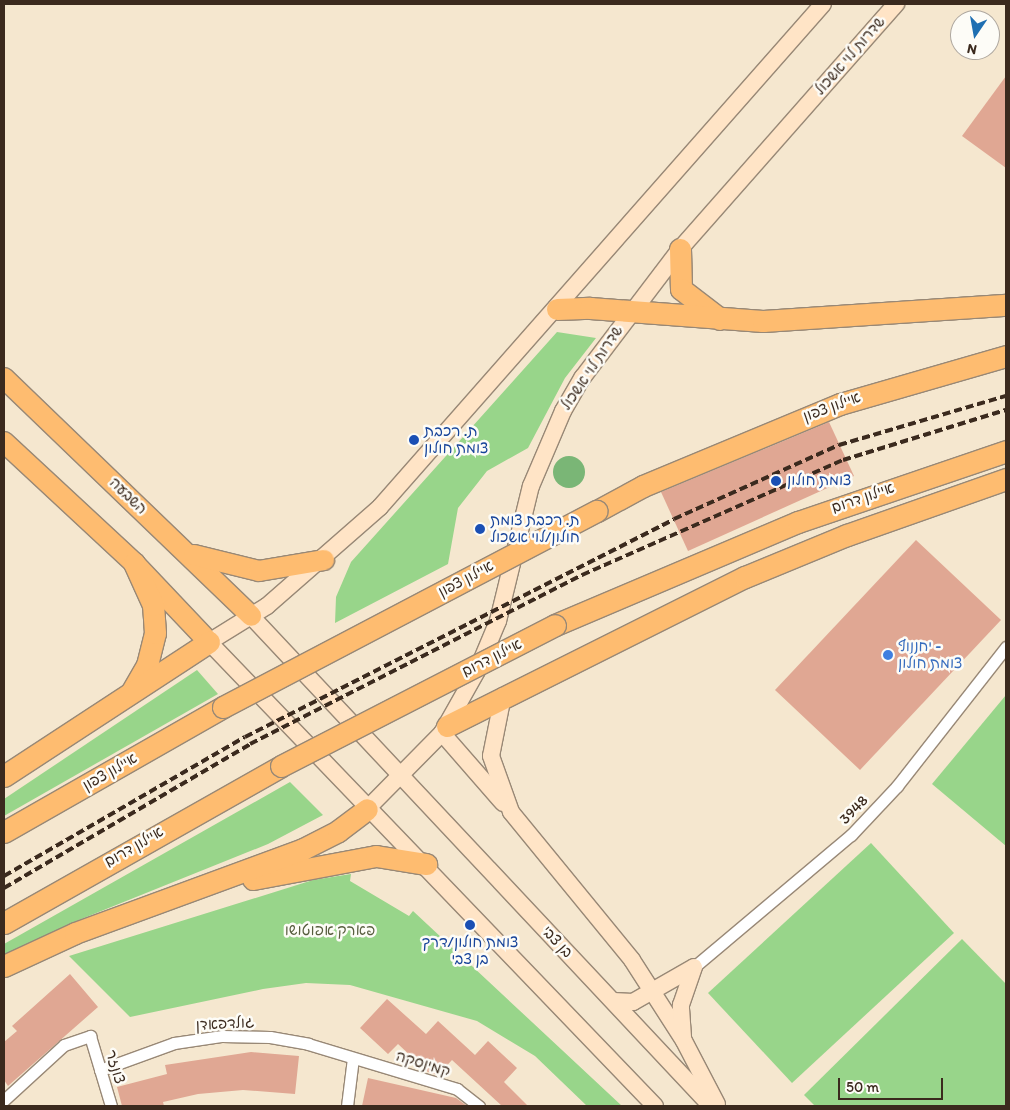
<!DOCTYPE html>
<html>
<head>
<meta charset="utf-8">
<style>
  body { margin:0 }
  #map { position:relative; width:1010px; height:1110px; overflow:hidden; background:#f5e7cf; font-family:Itim,"Playpen Sans Hebrew",sans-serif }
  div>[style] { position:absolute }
  .green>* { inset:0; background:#98d58a }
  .forest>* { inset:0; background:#7ab676 }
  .round { border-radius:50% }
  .building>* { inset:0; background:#e0a793 }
  .roads { filter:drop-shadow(1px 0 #988876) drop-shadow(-1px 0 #988876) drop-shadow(0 1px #988876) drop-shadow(0 -1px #988876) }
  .minor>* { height:11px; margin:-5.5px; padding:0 5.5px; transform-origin:5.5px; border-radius:5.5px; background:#fff }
  .secondary>* { height:16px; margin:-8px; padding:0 8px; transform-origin:8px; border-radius:8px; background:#ffe4c6 }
  .trunk>* { height:20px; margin:-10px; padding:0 10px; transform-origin:10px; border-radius:10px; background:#febc70 }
  .motorway>* { height:21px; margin:-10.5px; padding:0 10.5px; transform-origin:10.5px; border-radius:10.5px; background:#febc70 }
  .rail>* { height:4px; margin-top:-2px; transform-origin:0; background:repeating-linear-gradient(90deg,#3b2a1e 0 8px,transparent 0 12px) }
  .bridges { filter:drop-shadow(1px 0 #988876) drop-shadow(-1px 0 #988876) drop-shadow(0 1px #988876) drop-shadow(0 -1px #988876) }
  .motorway-bridge>* { height:21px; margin:-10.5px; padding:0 10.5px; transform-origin:10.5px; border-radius:10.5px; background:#febc70 }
  .dots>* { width:14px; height:14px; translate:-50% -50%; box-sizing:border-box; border:2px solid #fdfcf7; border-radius:50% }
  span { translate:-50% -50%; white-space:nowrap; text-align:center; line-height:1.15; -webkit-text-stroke:5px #fdfcf7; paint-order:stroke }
  .street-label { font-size:15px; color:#3b2a1e }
  .transit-label { font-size:15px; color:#164399 }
  .left { translate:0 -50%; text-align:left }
  .shop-label { font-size:15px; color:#366cbe }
  .park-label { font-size:15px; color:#575d3e }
  .frame { position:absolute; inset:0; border:5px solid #3b2a1e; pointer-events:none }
  .north { position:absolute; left:950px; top:10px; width:50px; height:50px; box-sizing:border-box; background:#fdfcf7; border:1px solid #afa8a0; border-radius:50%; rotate:192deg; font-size:14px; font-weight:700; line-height:20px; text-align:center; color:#3b2a1e }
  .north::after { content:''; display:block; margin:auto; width:18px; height:22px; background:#1f6fb2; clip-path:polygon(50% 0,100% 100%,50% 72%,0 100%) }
  .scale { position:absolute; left:838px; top:1078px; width:105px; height:22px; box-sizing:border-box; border:2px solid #3b2a1e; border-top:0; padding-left:6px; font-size:15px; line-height:18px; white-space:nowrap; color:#3b2a1e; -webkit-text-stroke:4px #fdfcf7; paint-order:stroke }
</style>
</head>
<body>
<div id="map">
  <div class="green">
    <i style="clip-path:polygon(557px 332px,596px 338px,565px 378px,528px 448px,487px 471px,458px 508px,448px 564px,335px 623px,336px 597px,351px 562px)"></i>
    <i style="clip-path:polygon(197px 670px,218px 694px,4px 816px,4px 799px)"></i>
    <i style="clip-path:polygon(1006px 695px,1006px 846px,932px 784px)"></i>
    <i style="clip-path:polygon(290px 782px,323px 815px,268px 844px,69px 924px,4px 957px,4px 944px)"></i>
    <i style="clip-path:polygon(871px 843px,954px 933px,792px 1083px,708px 993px)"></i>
    <i style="clip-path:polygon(351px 874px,350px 881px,409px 916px,413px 911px,622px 1106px,587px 1106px,535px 1056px,477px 1021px,350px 985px,306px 983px,263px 989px,130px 1017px,69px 956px,313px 880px)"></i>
    <i style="clip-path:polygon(962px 939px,1006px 984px,1006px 1106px,815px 1106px,804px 1095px)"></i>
  </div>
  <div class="forest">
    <i class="round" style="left:553px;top:456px;width:32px;height:32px"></i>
  </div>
  <div class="building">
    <i style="clip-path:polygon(1006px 76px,1006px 168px,962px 136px)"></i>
    <i style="clip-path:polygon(829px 422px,854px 476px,688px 551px,661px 492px)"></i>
    <i style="clip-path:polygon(916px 540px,1001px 620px,860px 770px,775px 690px)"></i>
    <i style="clip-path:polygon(70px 974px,98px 1007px,8px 1086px,4px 1080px,4px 1042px,17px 1031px,12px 1026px)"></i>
    <i style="clip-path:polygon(387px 999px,426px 1034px,438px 1021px,475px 1055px,488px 1041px,517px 1068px,504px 1082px,528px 1106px,502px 1106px,452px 1060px,438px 1075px,428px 1072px,398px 1044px,388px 1054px,360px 1028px)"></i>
    <i style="clip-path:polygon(251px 1052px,299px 1056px,295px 1094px,243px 1090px,198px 1094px,163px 1102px,164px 1106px,122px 1106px,117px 1087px,167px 1074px,165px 1065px)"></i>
    <i style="clip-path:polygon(368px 1078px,456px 1098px,467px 1106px,362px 1106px)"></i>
  </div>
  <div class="roads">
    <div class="minor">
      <i style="left:694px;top:967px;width:205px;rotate:-40.1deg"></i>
      <i style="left:851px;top:835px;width:67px;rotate:-46.8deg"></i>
      <i style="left:897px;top:786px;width:177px;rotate:-51.9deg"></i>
      <i style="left:100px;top:1070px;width:79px;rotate:-20deg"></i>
      <i style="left:174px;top:1043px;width:49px;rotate:-8.3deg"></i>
      <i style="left:222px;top:1036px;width:48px;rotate:1.2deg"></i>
      <i style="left:270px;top:1037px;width:39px;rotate:10deg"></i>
      <i style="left:308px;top:1044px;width:156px;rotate:16.8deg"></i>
      <i style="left:457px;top:1089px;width:28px;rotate:38deg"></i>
      <i style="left:4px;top:1100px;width:81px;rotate:-42.5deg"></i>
      <i style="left:64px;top:1045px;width:28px;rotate:-19deg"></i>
      <i style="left:90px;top:1036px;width:73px;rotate:73.3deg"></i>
      <i style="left:347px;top:1106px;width:48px;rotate:-82.9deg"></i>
    </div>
    <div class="secondary">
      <i style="left:251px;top:616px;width:672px;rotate:46.81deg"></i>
      <i style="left:503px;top:696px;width:61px;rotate:101.3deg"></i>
      <i style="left:491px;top:756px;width:59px;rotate:70.3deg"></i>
      <i style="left:511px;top:812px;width:191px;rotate:50.7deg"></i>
      <i style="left:632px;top:960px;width:96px;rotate:57.3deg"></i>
      <i style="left:684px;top:1041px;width:71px;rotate:62.4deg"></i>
      <i style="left:442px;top:733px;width:93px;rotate:48.9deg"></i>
      <i style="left:367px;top:809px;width:107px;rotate:-45.4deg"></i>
      <i style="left:442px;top:733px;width:71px;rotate:-60.6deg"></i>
      <i style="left:477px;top:671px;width:54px;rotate:-67.2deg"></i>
      <i style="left:498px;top:621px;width:139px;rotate:-76.3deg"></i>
      <i style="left:531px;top:486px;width:82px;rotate:-66.9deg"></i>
      <i style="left:563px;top:411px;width:39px;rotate:-60deg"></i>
      <i style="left:583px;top:377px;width:161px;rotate:-52.8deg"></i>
      <i style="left:680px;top:249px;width:327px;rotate:-48.6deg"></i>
      <i style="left:613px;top:1001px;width:20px;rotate:3deg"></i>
      <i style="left:633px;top:1002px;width:70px;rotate:-29.8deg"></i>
      <i style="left:683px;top:1037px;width:32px;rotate:-94deg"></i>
      <i style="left:681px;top:1005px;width:40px;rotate:-71.1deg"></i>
      <i style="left:655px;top:1106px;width:644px;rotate:-133.87deg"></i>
      <i style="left:209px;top:642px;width:68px;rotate:-31.8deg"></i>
      <i style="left:267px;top:606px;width:150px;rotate:-41.2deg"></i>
      <i style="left:380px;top:507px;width:670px;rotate:-48.63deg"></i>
    </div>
    <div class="trunk">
      <i style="left:4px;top:378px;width:343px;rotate:43.9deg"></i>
      <i style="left:4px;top:442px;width:178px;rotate:42.9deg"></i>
      <i style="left:134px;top:563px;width:109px;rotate:46.5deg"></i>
      <i style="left:194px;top:555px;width:67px;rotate:13.8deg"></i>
      <i style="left:259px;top:571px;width:66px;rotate:-9.6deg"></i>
    </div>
    <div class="motorway">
      <i style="left:680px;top:249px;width:40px;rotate:88.6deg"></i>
      <i style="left:681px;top:289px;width:49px;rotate:37.6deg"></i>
      <i style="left:557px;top:309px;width:33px;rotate:-2deg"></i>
      <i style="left:590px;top:308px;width:173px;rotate:4.3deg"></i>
      <i style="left:763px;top:321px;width:244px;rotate:-3.8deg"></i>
      <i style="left:597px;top:511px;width:52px;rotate:-28.5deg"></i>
      <i style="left:643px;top:486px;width:213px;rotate:-22.6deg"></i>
      <i style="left:840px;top:404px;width:173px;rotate:-16.1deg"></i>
      <i style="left:555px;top:625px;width:264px;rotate:-23deg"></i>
      <i style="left:798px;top:522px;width:220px;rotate:-18.8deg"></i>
      <i style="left:132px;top:691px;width:30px;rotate:-60deg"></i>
      <i style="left:147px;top:665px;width:33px;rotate:-76deg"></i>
      <i style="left:155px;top:633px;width:28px;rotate:-94deg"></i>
      <i style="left:153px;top:605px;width:46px;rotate:-114.3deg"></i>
      <i style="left:447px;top:726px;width:333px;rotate:-26.6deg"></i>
      <i style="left:745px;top:577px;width:110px;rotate:-22.4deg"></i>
      <i style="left:847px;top:535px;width:169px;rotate:-19.4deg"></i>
      <i style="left:4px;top:776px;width:245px;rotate:-33.2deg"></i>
      <i style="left:4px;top:832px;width:252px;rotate:-29.7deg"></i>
      <i style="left:253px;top:879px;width:125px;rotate:-10.6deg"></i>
      <i style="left:376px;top:856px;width:51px;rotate:9.1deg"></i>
      <i style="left:4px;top:923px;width:318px;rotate:-29.5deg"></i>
      <i style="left:4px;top:966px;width:78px;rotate:-24.9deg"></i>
      <i style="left:75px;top:933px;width:243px;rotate:-20.2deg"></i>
      <i style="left:303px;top:849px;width:39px;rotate:-27deg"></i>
      <i style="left:338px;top:831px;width:36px;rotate:-37deg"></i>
    </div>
  </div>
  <div class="rail">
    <i style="left:4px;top:876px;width:278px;rotate:-30deg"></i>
    <i style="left:245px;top:737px;width:481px;rotate:-26.9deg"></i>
    <i style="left:674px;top:519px;width:181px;rotate:-24.2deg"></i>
    <i style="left:839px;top:445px;width:174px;rotate:-16.4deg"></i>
    <i style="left:4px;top:888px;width:285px;rotate:-30.3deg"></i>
    <i style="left:250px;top:744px;width:373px;rotate:-27deg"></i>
    <i style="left:582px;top:575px;width:285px;rotate:-23.8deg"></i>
    <i style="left:843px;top:460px;width:170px;rotate:-17.1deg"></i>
  </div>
  <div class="bridges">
    <div class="motorway-bridge">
      <i style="left:223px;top:707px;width:422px;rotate:-27.7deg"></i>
      <i style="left:281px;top:766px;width:308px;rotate:-27.2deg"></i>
    </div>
  </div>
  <div class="dots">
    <i style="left:414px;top:440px;background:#1a4fb4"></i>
    <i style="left:776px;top:481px;background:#1a4fb4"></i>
    <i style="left:480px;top:529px;background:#1a4fb4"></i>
    <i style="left:888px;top:655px;background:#3f7fe0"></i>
    <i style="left:470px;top:925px;background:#1a4fb4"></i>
  </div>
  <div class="street-label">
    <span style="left:850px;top:56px;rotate:-49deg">שדרות לוי אשכול</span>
    <span style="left:592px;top:368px;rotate:-56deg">שדרות לוי אשכול</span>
    <span style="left:832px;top:407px;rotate:-20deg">איילון צפון</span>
    <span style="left:128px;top:496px;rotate:44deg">השבעה</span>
    <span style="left:863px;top:498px;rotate:-19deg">איילון דרום</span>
    <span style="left:466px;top:579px;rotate:-28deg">איילון צפון</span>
    <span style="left:492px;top:658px;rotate:-27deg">איילון דרום</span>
    <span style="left:110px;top:772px;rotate:-30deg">איילון צפון</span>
    <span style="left:854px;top:810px;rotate:-46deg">3948</span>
    <span style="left:134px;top:847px;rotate:-30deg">איילון דרום</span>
    <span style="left:557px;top:942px;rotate:47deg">בן צבי</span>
    <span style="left:225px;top:1024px;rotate:-3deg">גולדפאדן</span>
    <span style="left:423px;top:1064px;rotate:17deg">קמינסקה</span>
    <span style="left:115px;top:1067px;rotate:73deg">צונזר</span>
  </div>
  <div class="transit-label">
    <span class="left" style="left:424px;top:440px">ת. רכבת<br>צומת חולון</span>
    <span class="left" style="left:787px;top:481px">צומת חולון</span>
    <span class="left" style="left:490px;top:529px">ת. רכבת צומת<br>חולון/לוי אשכול</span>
    <span style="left:470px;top:951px">צומת חולון/דרך<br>בן צבי</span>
  </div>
  <div class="shop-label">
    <span class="left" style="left:898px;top:655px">יחננוף -<br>צומת חולון</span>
  </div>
  <div class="park-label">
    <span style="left:330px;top:931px">פארק אפוטושו</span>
  </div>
  <div class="frame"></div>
  <div class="north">N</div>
  <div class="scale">50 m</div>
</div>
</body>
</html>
